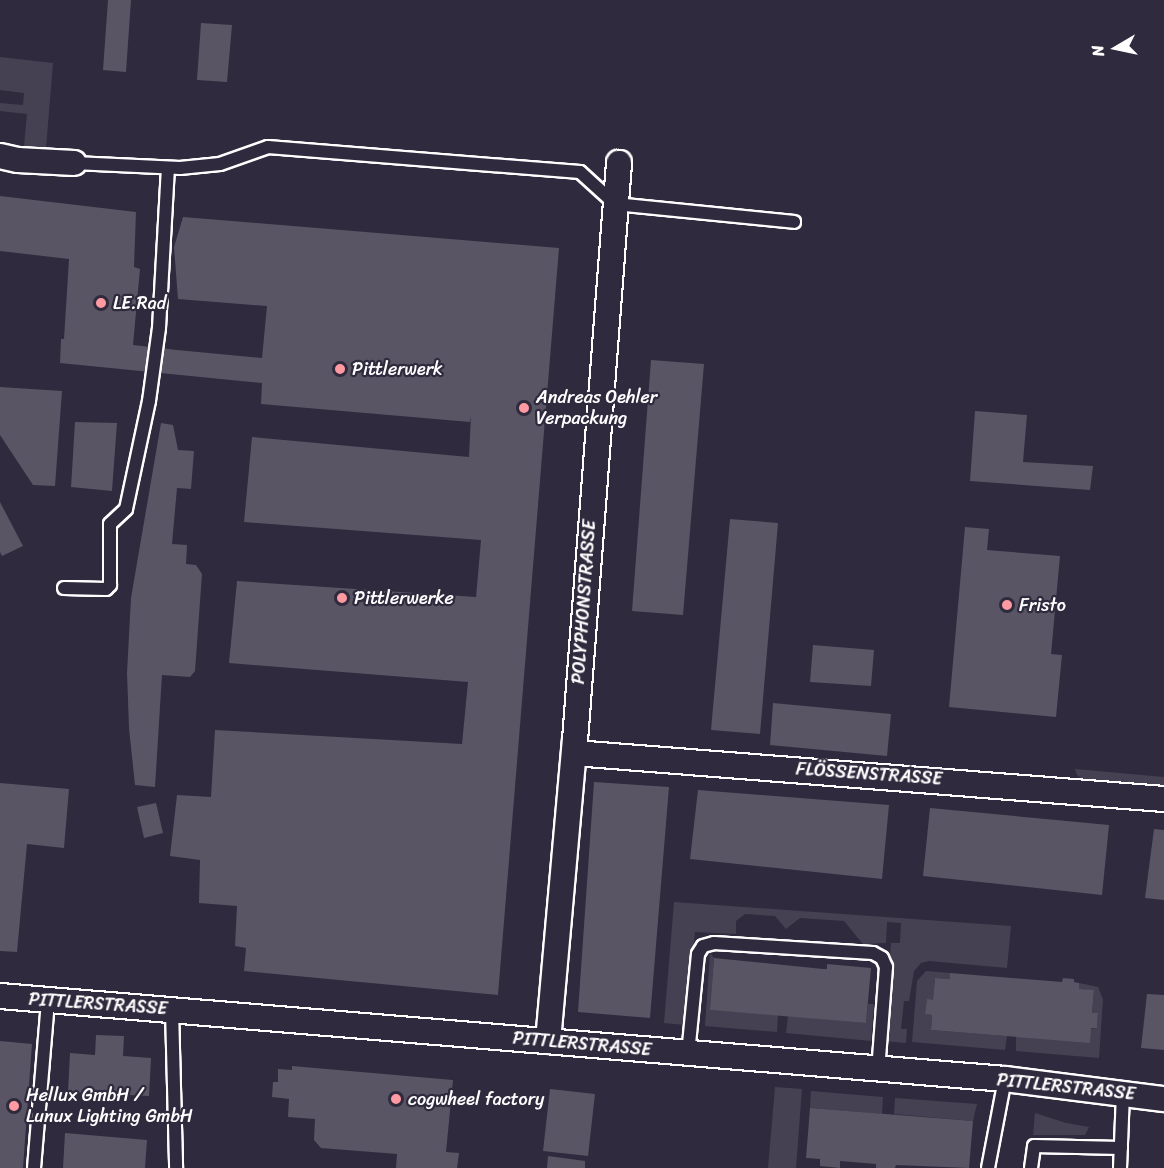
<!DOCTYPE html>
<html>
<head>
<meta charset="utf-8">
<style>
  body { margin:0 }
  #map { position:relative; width:1164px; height:1168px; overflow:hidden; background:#2f2a3d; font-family:Sriracha,sans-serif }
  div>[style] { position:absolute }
  .green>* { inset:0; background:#464152 }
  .building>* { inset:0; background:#595564 }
  .roads { filter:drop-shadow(2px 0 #fff) drop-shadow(-2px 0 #fff) drop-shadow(0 2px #fff) drop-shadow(0 -2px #fff) }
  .service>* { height:12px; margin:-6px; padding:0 6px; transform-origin:6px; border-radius:6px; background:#2f2a3d }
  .minor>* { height:24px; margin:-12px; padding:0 12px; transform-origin:12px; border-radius:12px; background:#2f2a3d }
  .dots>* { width:16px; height:16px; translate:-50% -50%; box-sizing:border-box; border:3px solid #2f2a3d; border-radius:50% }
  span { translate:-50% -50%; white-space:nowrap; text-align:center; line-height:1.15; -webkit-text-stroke:4.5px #2f2a3d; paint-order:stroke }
  .poi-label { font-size:18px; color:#fff }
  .left { translate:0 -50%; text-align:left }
  .street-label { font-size:18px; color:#fff }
  .north { position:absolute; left:1086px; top:18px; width:60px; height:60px; -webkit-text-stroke:4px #2f2a3d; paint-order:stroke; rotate:261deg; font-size:16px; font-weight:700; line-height:24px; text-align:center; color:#fff }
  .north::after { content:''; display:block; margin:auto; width:21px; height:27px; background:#fff; clip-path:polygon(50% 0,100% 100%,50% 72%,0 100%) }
</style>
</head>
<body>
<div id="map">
  <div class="green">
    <i style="clip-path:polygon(0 57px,53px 63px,46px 148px,24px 146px,27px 114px,0 111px,0 103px,23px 105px,24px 93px,0 90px)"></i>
    <i style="clip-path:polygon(1075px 769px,1164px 777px,1164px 789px,1087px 782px,1077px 775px)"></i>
    <i style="clip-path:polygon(674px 902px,1011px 926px,1007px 968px,929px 961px,921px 963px,914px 971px,909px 1001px,904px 1001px,901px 1029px,907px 1029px,906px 1043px,884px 1041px,891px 943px,900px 943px,901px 923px,887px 922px,886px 943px,863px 944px,844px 921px,800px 918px,786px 929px,775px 916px,745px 914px,736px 921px,736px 934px,695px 932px,686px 1025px,664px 1023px)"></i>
    <i style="clip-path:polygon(710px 953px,714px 958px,710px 1010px,778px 1015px,777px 1032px,705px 1026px)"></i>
    <i style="clip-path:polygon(926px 971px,950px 973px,950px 979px,935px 978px,933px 1000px,927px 1000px,925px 1014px,932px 1015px,931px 1030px,1007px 1036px,1005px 1050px,912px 1042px,917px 981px)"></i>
    <i style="clip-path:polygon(1079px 983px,1098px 987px,1103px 999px,1099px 1058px,1016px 1051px,1016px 1037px,1097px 1028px,1098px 1014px,1092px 1013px,1094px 991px,1079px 989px)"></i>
    <i style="clip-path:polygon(868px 1004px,874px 1004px,871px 1041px,786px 1033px,788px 1016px,866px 1023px)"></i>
    <i style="clip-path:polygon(775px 1087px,802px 1089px,796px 1168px,768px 1168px)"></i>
    <i style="clip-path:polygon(811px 1091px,883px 1097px,882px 1114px,810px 1108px)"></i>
    <i style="clip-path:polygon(895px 1098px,977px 1104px,973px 1121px,894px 1114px)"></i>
    <i style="clip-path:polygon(1035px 1113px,1066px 1123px,1089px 1127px,1085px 1135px,1033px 1135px)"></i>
  </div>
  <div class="building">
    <i style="clip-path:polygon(108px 0,131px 0,126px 72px,103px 70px)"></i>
    <i style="clip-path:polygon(201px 23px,232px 25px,227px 82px,197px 80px)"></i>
    <i style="clip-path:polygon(0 196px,136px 212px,134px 267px,140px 269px,133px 345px,177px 350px,262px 358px,267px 306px,178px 299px,174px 247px,183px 217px,559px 248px,498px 995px,244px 971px,246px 948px,235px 946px,237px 906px,199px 903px,200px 860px,170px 856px,177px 795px,211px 797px,215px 730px,462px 744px,468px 682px,229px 663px,237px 581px,476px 597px,481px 540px,244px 522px,252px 437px,469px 457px,471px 415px,470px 422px,261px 404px,262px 383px,60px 363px,61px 339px,64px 339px,69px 259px,0 251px)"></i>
    <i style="clip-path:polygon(651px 360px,704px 364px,683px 615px,632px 611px)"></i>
    <i style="clip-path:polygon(0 387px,62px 391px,55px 486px,33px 485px,0 435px)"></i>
    <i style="clip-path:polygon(975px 411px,1027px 415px,1023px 462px,1093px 466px,1090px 490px,970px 481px)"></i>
    <i style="clip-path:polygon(75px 422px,117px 423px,112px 491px,71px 487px)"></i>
    <i style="clip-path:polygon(161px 423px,173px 425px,178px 450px,194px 451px,191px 489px,177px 488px,172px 544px,187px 545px,186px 564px,196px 565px,202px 574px,195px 671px,190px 677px,162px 675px,155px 787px,135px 785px,129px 728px,127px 673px,131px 598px)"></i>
    <i style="clip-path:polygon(0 502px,23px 546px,2px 556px,0 552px)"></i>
    <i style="clip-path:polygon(730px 519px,778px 523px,760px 734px,711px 730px)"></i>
    <i style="clip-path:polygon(965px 527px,989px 529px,987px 550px,1060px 556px,1051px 654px,1062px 655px,1056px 717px,949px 707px)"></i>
    <i style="clip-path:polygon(813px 645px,874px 650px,871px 686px,810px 682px)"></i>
    <i style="clip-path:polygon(773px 703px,891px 714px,887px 756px,770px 745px)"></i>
    <i style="clip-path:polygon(594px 782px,669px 787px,650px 1018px,578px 1012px)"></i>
    <i style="clip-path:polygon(0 783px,69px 789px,64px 848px,27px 844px,17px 952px,0 951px)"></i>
    <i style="clip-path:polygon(698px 790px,889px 805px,882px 879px,690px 859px)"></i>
    <i style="clip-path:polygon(156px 803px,163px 833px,144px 838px,137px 807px)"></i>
    <i style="clip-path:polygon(930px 808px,1109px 825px,1102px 895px,923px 876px)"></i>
    <i style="clip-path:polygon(1154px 829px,1164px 830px,1164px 900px,1145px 898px)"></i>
    <i style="clip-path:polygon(714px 958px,823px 969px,827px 969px,827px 964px,871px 968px,866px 1023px,710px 1010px)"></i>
    <i style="clip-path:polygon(950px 973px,1062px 982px,1063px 978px,1074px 979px,1074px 982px,1079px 983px,1079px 989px,1094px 990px,1092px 1013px,1098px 1013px,1097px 1028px,1091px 1028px,1090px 1043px,931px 1030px,932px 1015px,925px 1014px,927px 999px,933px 1000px,935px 978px,950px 979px)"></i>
    <i style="clip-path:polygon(1147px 994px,1164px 995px,1164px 1050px,1141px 1048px)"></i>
    <i style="clip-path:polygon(96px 1035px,124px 1036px,123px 1056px,151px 1058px,149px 1096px,68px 1092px,70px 1053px,95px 1055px)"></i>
    <i style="clip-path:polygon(0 1041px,32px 1044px,23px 1168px,0 1168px)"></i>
    <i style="clip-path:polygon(292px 1066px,453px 1080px,446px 1152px,459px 1153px,457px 1168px,396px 1168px,397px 1154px,321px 1148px,314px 1140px,315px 1119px,288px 1117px,289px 1099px,272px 1097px,273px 1082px,278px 1082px,278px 1069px,292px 1070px)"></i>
    <i style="clip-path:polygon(550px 1089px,595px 1094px,588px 1156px,543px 1151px)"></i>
    <i style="clip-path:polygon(810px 1108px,973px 1121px,969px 1168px,896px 1165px,895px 1168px,876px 1168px,876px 1164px,840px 1161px,840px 1168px,820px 1166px,820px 1159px,806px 1158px)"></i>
    <i style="clip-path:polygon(65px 1133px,147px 1140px,145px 1168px,63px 1168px)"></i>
    <i style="clip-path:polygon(548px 1156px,585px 1161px,585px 1168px,547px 1168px)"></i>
  </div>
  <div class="roads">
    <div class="service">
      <i style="left:74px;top:163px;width:106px;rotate:2.7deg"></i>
      <i style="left:180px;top:168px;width:40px;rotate:-5.7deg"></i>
      <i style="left:220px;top:164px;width:51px;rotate:-19.5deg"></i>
      <i style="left:268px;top:147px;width:313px;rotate:4.6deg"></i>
      <i style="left:580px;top:172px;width:47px;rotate:42.4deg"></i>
      <i style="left:615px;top:204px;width:180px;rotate:5.7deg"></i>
      <i style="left:64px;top:588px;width:42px;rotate:1.4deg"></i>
      <i style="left:106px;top:589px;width:6px;rotate:-45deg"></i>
      <i style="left:110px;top:585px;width:61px;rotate:-90deg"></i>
      <i style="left:110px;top:524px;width:22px;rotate:-43deg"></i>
      <i style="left:126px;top:509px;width:110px;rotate:-78deg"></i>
      <i style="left:149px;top:401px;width:74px;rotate:-82.2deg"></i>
      <i style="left:159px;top:328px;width:160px;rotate:-86.8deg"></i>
      <i style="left:172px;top:1010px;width:158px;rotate:88.5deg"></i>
      <i style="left:688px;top:1054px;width:100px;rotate:-84.3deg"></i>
      <i style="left:698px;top:954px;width:9px;rotate:-58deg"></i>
      <i style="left:703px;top:946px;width:11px;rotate:-15deg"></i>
      <i style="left:714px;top:943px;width:159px;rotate:3.6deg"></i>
      <i style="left:873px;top:953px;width:10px;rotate:29deg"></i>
      <i style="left:882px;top:958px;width:10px;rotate:66deg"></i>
      <i style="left:886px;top:967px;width:104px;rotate:94.4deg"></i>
      <i style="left:34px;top:1168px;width:169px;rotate:-85.2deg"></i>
      <i style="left:988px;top:1168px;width:91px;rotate:-79.2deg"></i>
      <i style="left:1031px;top:1168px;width:22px;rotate:-82deg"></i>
      <i style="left:1034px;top:1146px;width:87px;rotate:1.3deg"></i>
      <i style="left:1120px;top:1168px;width:75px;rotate:-87.7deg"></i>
    </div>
    <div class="minor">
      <i style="left:0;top:156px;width:18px;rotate:13deg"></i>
      <i style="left:18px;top:160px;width:56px;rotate:3.1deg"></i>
      <i style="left:574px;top:753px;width:592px;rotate:4.46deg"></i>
      <i style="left:0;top:996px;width:1008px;rotate:4.72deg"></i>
      <i style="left:1005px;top:1079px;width:160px;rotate:7.2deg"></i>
      <i style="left:548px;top:1041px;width:302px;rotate:-84.9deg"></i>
      <i style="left:575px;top:740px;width:579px;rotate:-85.64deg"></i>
    </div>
  </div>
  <div class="dots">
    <i style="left:101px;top:303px;background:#ff9aa2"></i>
    <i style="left:340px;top:369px;background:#ff9aa2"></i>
    <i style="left:524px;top:408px;background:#ff9aa2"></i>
    <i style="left:342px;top:598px;background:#ff9aa2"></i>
    <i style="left:1007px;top:605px;background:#ff9aa2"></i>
    <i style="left:396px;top:1099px;background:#ff9aa2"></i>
    <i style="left:14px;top:1106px;background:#ff9aa2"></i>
  </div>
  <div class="poi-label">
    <span class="left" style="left:113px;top:303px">LE.Rad</span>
    <span class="left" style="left:352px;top:369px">Pittlerwerk</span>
    <span class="left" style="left:536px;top:408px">Andreas Oehler<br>Verpackung</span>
    <span class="left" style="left:354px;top:598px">Pittlerwerke</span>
    <span class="left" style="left:1019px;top:605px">Fristo</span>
    <span class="left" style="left:26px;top:1106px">Hellux GmbH /<br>Lunux Lighting GmbH</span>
    <span class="left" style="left:408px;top:1099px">cogwheel factory</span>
  </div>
  <div class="street-label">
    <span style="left:584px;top:602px;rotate:-86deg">POLYPHONSTRASSE</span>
    <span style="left:869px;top:774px;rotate:4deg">FLÖSSENSTRASSE</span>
    <span style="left:98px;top:1004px;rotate:4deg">PITTLERSTRASSE</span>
    <span style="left:582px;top:1044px;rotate:5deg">PITTLERSTRASSE</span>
    <span style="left:1066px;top:1087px;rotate:6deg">PITTLERSTRASSE</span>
  </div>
  <div class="north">N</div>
</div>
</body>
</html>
